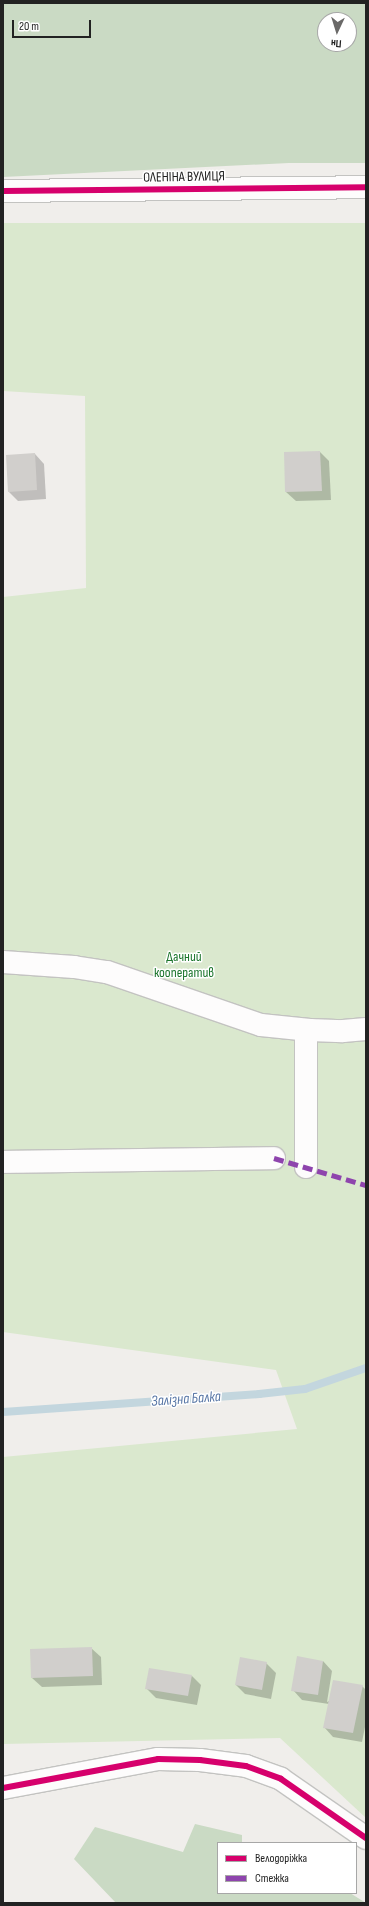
<!DOCTYPE html>
<html>
<head>
<meta charset="utf-8">
<style>
  body { margin:0 }
  #map { position:relative; width:369px; height:1906px; overflow:hidden; background:#f0eeeb; font-family:"Sofia Sans Condensed",sans-serif }
  div>[style] { position:absolute }
  .grass>* { inset:0; background:#dae8ce }
  .forest>* { inset:0; background:#cadac4 }
  .shadow>* { inset:0; background:#0003 }
  .stream>* { height:8px; margin:-4px; padding:0 4px; transform-origin:4px; border-radius:4px; background:#c3d6de }
  .building>* { inset:0; background:#d1cfcc }
  .roads { filter:drop-shadow(1px 0 #c3c3c1) drop-shadow(-1px 0 #c3c3c1) drop-shadow(0 1px #c3c3c1) drop-shadow(0 -1px #c3c3c1) }
  .minor>* { height:22px; margin:-11px; padding:0 11px; transform-origin:11px; border-radius:11px; background:#fdfcfc }
  .quiet>* { height:5px; margin-top:-2.5px; transform-origin:0; background:repeating-linear-gradient(90deg,#8e44ad 0 10px,transparent 0 15px) }
  .cycleway>* { height:6px; margin:-3px; padding:0 3px; transform-origin:3px; border-radius:3px; background:#d6006c }
  span { translate:-50% -50%; white-space:nowrap; text-align:center; line-height:1.15; -webkit-text-stroke:3px #fff; paint-order:stroke }
  .street-label { font-size:14px; color:#222 }
  .park-label { font-size:14px; color:#1b752c }
  .water-label { font-size:15px; color:#5977a6; font-style:italic }
  .frame { position:absolute; inset:0; border:4px solid #222; pointer-events:none }
  .legend { position:absolute; left:217px; top:1842px; width:140px; height:52px; box-sizing:border-box; background:#fff; border:1px solid #a7a7a7; margin:0; padding:5px 7px; list-style:none; font-size:12px; color:#222 }
  .legend li { display:flex; align-items:center; gap:8px; height:20px }
  .legend b { width:20px; border:1px solid #a7a7a7 }
  .north { position:absolute; left:317px; top:12px; width:40px; height:40px; box-sizing:border-box; background:#fff; border:1px solid #a7a7a7; border-radius:50%; rotate:184deg; font-size:11px; font-weight:700; line-height:16px; text-align:center; color:#222 }
  .north::after { content:''; display:block; margin:auto; width:14px; height:18px; background:#6a6968; clip-path:polygon(50% 0,100% 100%,50% 72%,0 100%) }
  .scale { position:absolute; left:12px; top:20px; width:79px; height:18px; box-sizing:border-box; border:2px solid #222; border-top:0; padding-left:5px; font-size:12px; line-height:14px; white-space:nowrap; color:#222; -webkit-text-stroke:3px #fff; paint-order:stroke }
</style>
</head>
<body>
<div id="map">
  <div class="grass">
    <i style="clip-path:polygon(3px 223px,366px 223px,366px 1818px,280px 1738px,3px 1744px,3px 1457px,297px 1429px,276px 1370px,3px 1332px,3px 597px,86px 588px,85px 396px,3px 391px)"></i>
  </div>
  <div class="forest">
    <i style="clip-path:polygon(evenodd,3px 3px,366px 3px,366px 163px,289px 163px,3px 177px,3px 3px,325px 20px,349px 20px,349px 44px,325px 44px,325px 20px)"></i>
    <i style="clip-path:polygon(195px 1824px,242px 1835px,242px 1843px,218px 1843px,218px 1893px,350px 1893px,366px 1903px,116px 1903px,74px 1859px,95px 1827px,183px 1852px)"></i>
  </div>
  <div class="shadow">
    <i style="clip-path:polygon(320px 452px,329px 461px,331px 500px,296px 501px,286px 492px,285px 453px)"></i>
    <i style="clip-path:polygon(35px 454px,44px 464px,46px 499px,18px 501px,9px 492px)"></i>
    <i style="clip-path:polygon(91px 1648px,101px 1657px,102px 1685px,42px 1687px,32px 1678px)"></i>
    <i style="clip-path:polygon(323px 1661px,332px 1671px,327px 1702px,362px 1686px,366px 1690px,366px 1722px,362px 1742px,333px 1737px,324px 1727px,329px 1704px,302px 1700px,293px 1690px)"></i>
    <i style="clip-path:polygon(266px 1663px,276px 1673px,271px 1699px,245px 1694px,236px 1685px)"></i>
    <i style="clip-path:polygon(192px 1676px,201px 1685px,197px 1705px,156px 1698px,146px 1688px)"></i>
  </div>
  <div class="stream">
    <i style="left:3px;top:1412px;width:257px;rotate:-4deg"></i>
    <i style="left:259px;top:1394px;width:46px;rotate:-6.2deg"></i>
    <i style="left:305px;top:1389px;width:65px;rotate:-19deg"></i>
  </div>
  <div class="building">
    <i style="clip-path:polygon(320px 451px,322px 491px,285px 492px,284px 452px)"></i>
    <i style="clip-path:polygon(35px 453px,37px 490px,8px 492px,6px 455px)"></i>
    <i style="clip-path:polygon(92px 1647px,93px 1676px,31px 1678px,30px 1649px)"></i>
    <i style="clip-path:polygon(297px 1656px,323px 1661px,318px 1695px,291px 1691px)"></i>
    <i style="clip-path:polygon(240px 1657px,267px 1662px,262px 1690px,235px 1685px)"></i>
    <i style="clip-path:polygon(149px 1668px,192px 1675px,188px 1696px,145px 1689px)"></i>
    <i style="clip-path:polygon(333px 1680px,363px 1685px,353px 1733px,323px 1728px)"></i>
  </div>
  <div class="roads">
    <div class="minor">
      <i style="left:3px;top:191px;width:363px;rotate:-0.6deg"></i>
      <i style="left:3px;top:962px;width:71px;rotate:4deg"></i>
      <i style="left:74px;top:967px;width:33px;rotate:9deg"></i>
      <i style="left:107px;top:972px;width:163px;rotate:19deg"></i>
      <i style="left:261px;top:1025px;width:49px;rotate:5.8deg"></i>
      <i style="left:310px;top:1030px;width:33px;rotate:2deg"></i>
      <i style="left:343px;top:1031px;width:23px;rotate:-5deg"></i>
      <i style="left:3px;top:1162px;width:271px;rotate:-0.8deg"></i>
      <i style="left:306px;top:1167px;width:137px;rotate:-90deg"></i>
      <i style="left:3px;top:1788px;width:158px;rotate:-10.6deg"></i>
      <i style="left:158px;top:1759px;width:42px;rotate:1.4deg"></i>
      <i style="left:200px;top:1760px;width:46px;rotate:7.4deg"></i>
      <i style="left:246px;top:1766px;width:37px;rotate:20deg"></i>
      <i style="left:281px;top:1779px;width:103px;rotate:34.8deg"></i>
    </div>
  </div>
  <div class="quiet">
    <i style="left:274px;top:1158px;width:96px;rotate:16.4deg"></i>
  </div>
  <div class="cycleway">
    <i style="left:3px;top:191px;width:363px;rotate:-0.6deg"></i>
    <i style="left:3px;top:1788px;width:158px;rotate:-10.6deg"></i>
    <i style="left:158px;top:1759px;width:42px;rotate:1.4deg"></i>
    <i style="left:200px;top:1760px;width:46px;rotate:7.4deg"></i>
    <i style="left:246px;top:1766px;width:37px;rotate:20deg"></i>
    <i style="left:281px;top:1779px;width:103px;rotate:34.8deg"></i>
  </div>
  <div class="street-label">
    <span style="left:184px;top:177px;rotate:-1deg">ОЛЕНІНА ВУЛИЦЯ</span>
  </div>
  <div class="park-label">
    <span style="left:184px;top:965px">Дачний<br>кооператив</span>
  </div>
  <div class="water-label">
    <span style="left:186px;top:1399px;rotate:-4deg">Залізна Балка</span>
  </div>
  <div class="frame"></div>
  <ul class="legend">
  <li><b style="height:5px;background:#d6006c"></b>Велодоріжка</li>
  <li><b style="height:5px;background:#8e44ad"></b>Стежка</li>
  </ul>
  <div class="north">Пн</div>
  <div class="scale">20 m</div>
</div>
</body>
</html>
